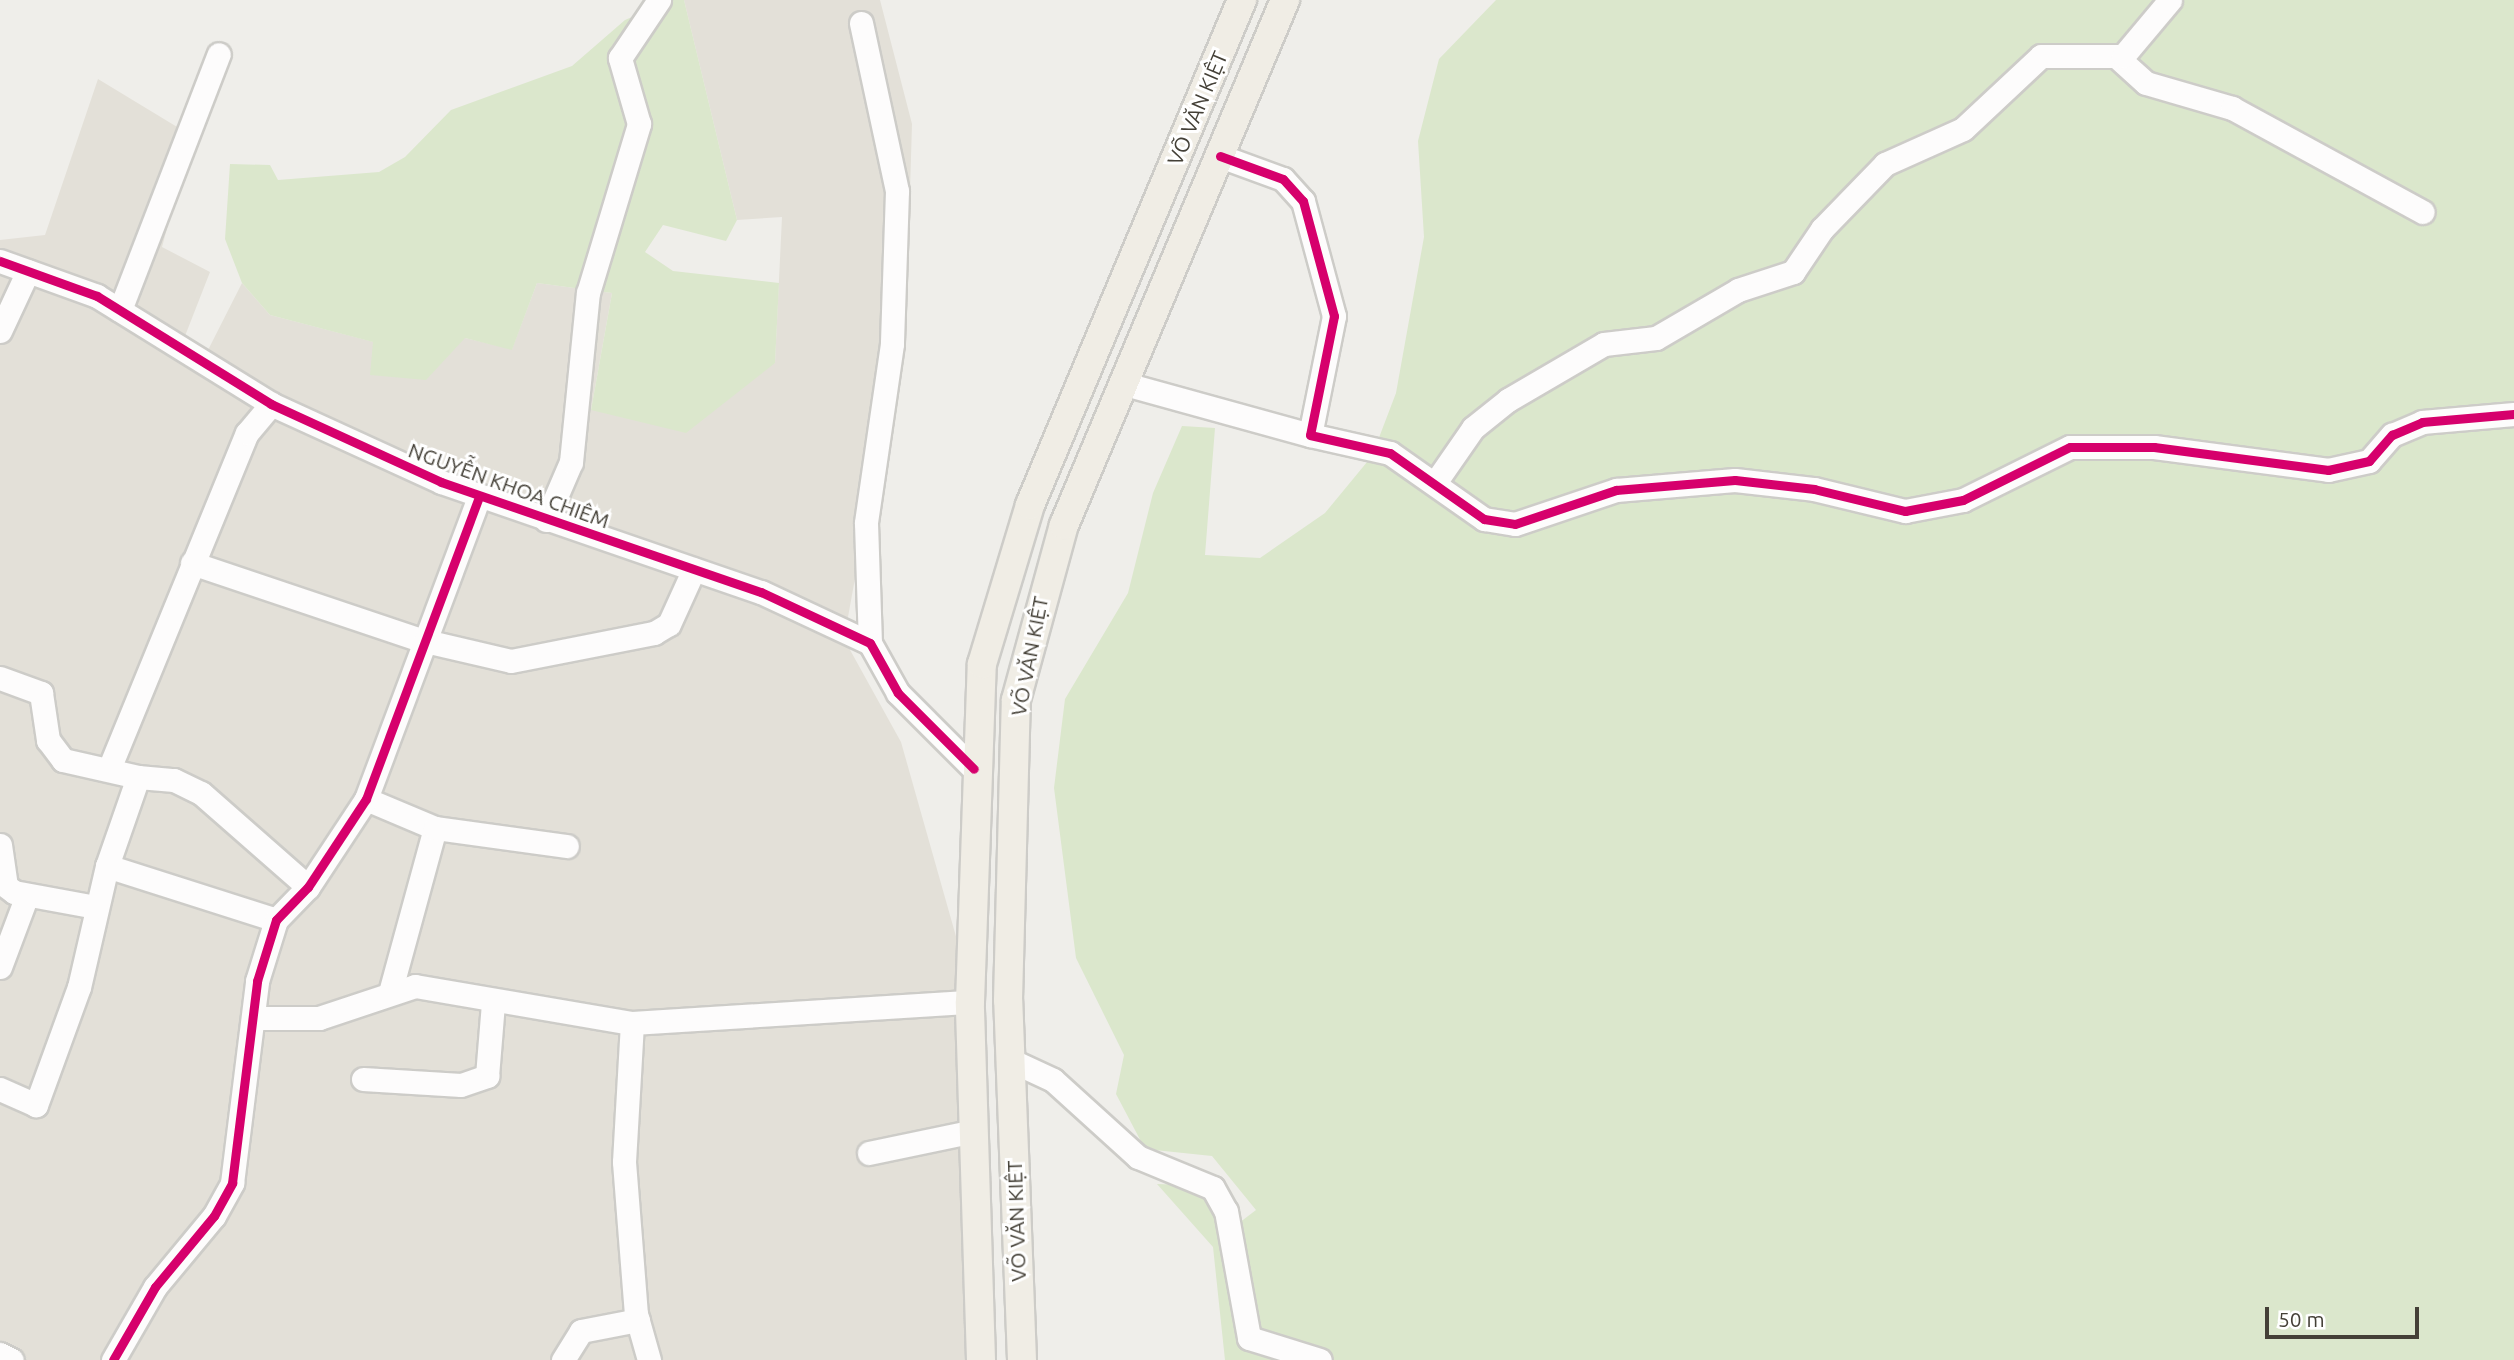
<!DOCTYPE html>
<html>
<head>
<meta charset="utf-8">
<style>
  body { margin:0 }
  #map { position:relative; width:2514px; height:1360px; overflow:hidden; background:#efeeea; font-family:Ubuntu,sans-serif }
  div>[style] { position:absolute }
  .residential>* { inset:0; background:#e3e0d8 }
  .green>* { inset:0; background:#dbe7cc }
  .roads { filter:drop-shadow(2px 0 #cdccc8) drop-shadow(-2px 0 #cdccc8) drop-shadow(0 2px #cdccc8) drop-shadow(0 -2px #cdccc8) }
  .minor>* { height:23px; margin:-11.5px; padding:0 11.5px; transform-origin:11.5px; border-radius:11.5px; background:#fdfcfc }
  .major>* { height:28px; margin:-14px; padding:0 14px; transform-origin:14px; border-radius:14px; background:#f0ede5 }
  .cycleway>* { height:9px; margin:-4.5px; padding:0 4.5px; transform-origin:4.5px; border-radius:4.5px; background:#d6006c }
  span { translate:-50% -50%; white-space:nowrap; text-align:center; line-height:1.15; -webkit-text-stroke:6px #fff; paint-order:stroke }
  .street-label { font-size:21px; color:#444037 }
  .scale { position:absolute; left:2265px; top:1307px; width:154px; height:32px; box-sizing:border-box; border:4px solid #444037; border-top:0; padding-left:9px; font-size:21px; line-height:24px; white-space:nowrap; color:#444037; -webkit-text-stroke:5px #fff; paint-order:stroke }
</style>
</head>
<body>
<div id="map">
  <div class="residential">
    <i style="clip-path:polygon(684px 0,880px 0,912px 124px,907px 292px,844px 639px,901px 742px,957px 940px,975px 1360px,0 1360px,0 240px,45px 235px,98px 79px,192px 136px,162px 247px,210px 272px,185px 336px,207px 352px,242px 283px,270px 315px,374px 342px,465px 338px,512px 349px,537px 283px,612px 293px,591px 410px,775px 363px,782px 217px,737px 220px)"></i>
  </div>
  <div class="green">
    <i style="clip-path:polygon(672px 0,684px 0,737px 220px,726px 241px,663px 225px,645px 252px,673px 271px,779px 283px,775px 363px,686px 433px,591px 410px,612px 293px,537px 283px,512px 350px,465px 338px,426px 380px,370px 375px,373px 342px,270px 315px,242px 283px,225px 239px,230px 164px,270px 165px,278px 180px,379px 172px,405px 157px,451px 110px,572px 66px,625px 20px)"></i>
    <i style="clip-path:polygon(2514px 0,2514px 1360px,1225px 1360px,1213px 1247px,1157px 1184px,1186px 1185px,1223px 1201px,1235px 1226px,1256px 1210px,1212px 1156px,1145px 1149px,1116px 1094px,1124px 1055px,1076px 958px,1054px 788px,1065px 699px,1128px 593px,1153px 493px,1182px 426px,1215px 428px,1205px 555px,1260px 558px,1325px 513px,1372px 456px,1396px 393px,1424px 237px,1418px 141px,1439px 59px,1496px 0)"></i>
  </div>
  <div class="roads">
    <div class="minor">
      <i style="left:861px;top:23px;width:172px;rotate:77.9deg"></i>
      <i style="left:897px;top:191px;width:153px;rotate:91.9deg"></i>
      <i style="left:892px;top:344px;width:181px;rotate:98.3deg"></i>
      <i style="left:866px;top:523px;width:120px;rotate:88.1deg"></i>
      <i style="left:2117px;top:57px;width:39px;rotate:42deg"></i>
      <i style="left:2146px;top:83px;width:90px;rotate:16.2deg"></i>
      <i style="left:2232px;top:108px;width:217px;rotate:28.6deg"></i>
      <i style="left:1220px;top:156px;width:67px;rotate:20.1deg"></i>
      <i style="left:1283px;top:179px;width:30px;rotate:48deg"></i>
      <i style="left:1303px;top:201px;width:119px;rotate:74.9deg"></i>
      <i style="left:1334px;top:316px;width:121px;rotate:101.4deg"></i>
      <i style="left:1310px;top:435px;width:82px;rotate:12.7deg"></i>
      <i style="left:1390px;top:453px;width:115px;rotate:35.1deg"></i>
      <i style="left:1484px;top:519px;width:31px;rotate:9deg"></i>
      <i style="left:1515px;top:524px;width:107px;rotate:-18.6deg"></i>
      <i style="left:1616px;top:490px;width:119px;rotate:-4.8deg"></i>
      <i style="left:1735px;top:480px;width:80px;rotate:6.5deg"></i>
      <i style="left:1814px;top:489px;width:94px;rotate:13.6deg"></i>
      <i style="left:1905px;top:511px;width:59px;rotate:-10.7deg"></i>
      <i style="left:1963px;top:500px;width:119px;rotate:-26.4deg"></i>
      <i style="left:2070px;top:447px;width:84px"></i>
      <i style="left:2154px;top:447px;width:176px;rotate:7.5deg"></i>
      <i style="left:2328px;top:470px;width:42px;rotate:-12.4deg"></i>
      <i style="left:2369px;top:461px;width:35px;rotate:-49deg"></i>
      <i style="left:2392px;top:435px;width:33px;rotate:-23deg"></i>
      <i style="left:2422px;top:422px;width:92px;rotate:-5deg"></i>
      <i style="left:0;top:261px;width:103px;rotate:19.8deg"></i>
      <i style="left:97px;top:296px;width:205px;rotate:31.8deg"></i>
      <i style="left:271px;top:404px;width:187px;rotate:24.6deg"></i>
      <i style="left:441px;top:482px;width:338px;rotate:19deg"></i>
      <i style="left:761px;top:592px;width:120px;rotate:25.1deg"></i>
      <i style="left:870px;top:643px;width:57px;rotate:60.8deg"></i>
      <i style="left:898px;top:693px;width:107px;rotate:45deg"></i>
      <i style="left:120px;top:310px;width:274px;rotate:-68.9deg"></i>
      <i style="left:0;top:331px;width:66px;rotate:-65deg"></i>
      <i style="left:1125px;top:384px;width:192px;rotate:15.4deg"></i>
      <i style="left:1437px;top:480px;width:63px;rotate:-55.3deg"></i>
      <i style="left:1473px;top:428px;width:45px;rotate:-38.7deg"></i>
      <i style="left:1508px;top:400px;width:111px;rotate:-30.3deg"></i>
      <i style="left:1604px;top:344px;width:52px;rotate:-6.6deg"></i>
      <i style="left:1656px;top:338px;width:95px;rotate:-30.3deg"></i>
      <i style="left:1738px;top:290px;width:58px;rotate:-18.1deg"></i>
      <i style="left:1793px;top:272px;width:52px;rotate:-56deg"></i>
      <i style="left:1822px;top:229px;width:91px;rotate:-45.9deg"></i>
      <i style="left:1885px;top:164px;width:85px;rotate:-24.2deg"></i>
      <i style="left:1963px;top:129px;width:107px;rotate:-43.1deg"></i>
      <i style="left:2041px;top:56px;width:82px"></i>
      <i style="left:2123px;top:56px;width:73px;rotate:-50deg"></i>
      <i style="left:546px;top:520px;width:63px;rotate:-66.7deg"></i>
      <i style="left:571px;top:462px;width:170px;rotate:-84.3deg"></i>
      <i style="left:588px;top:293px;width:177px;rotate:-73.2deg"></i>
      <i style="left:639px;top:124px;width:69px;rotate:-106.1deg"></i>
      <i style="left:620px;top:58px;width:70px;rotate:-56.1deg"></i>
      <i style="left:192px;top:563px;width:242px;rotate:18.6deg"></i>
      <i style="left:421px;top:640px;width:92px;rotate:13.1deg"></i>
      <i style="left:511px;top:661px;width:146px;rotate:-11.1deg"></i>
      <i style="left:654px;top:633px;width:17px;rotate:-31deg"></i>
      <i style="left:669px;top:624px;width:60px;rotate:-65.6deg"></i>
      <i style="left:0;top:678px;width:44px;rotate:20.1deg"></i>
      <i style="left:41px;top:693px;width:48px;rotate:81.5deg"></i>
      <i style="left:48px;top:740px;width:25px;rotate:53deg"></i>
      <i style="left:63px;top:760px;width:77px;rotate:12.8deg"></i>
      <i style="left:138px;top:777px;width:94px;rotate:109.2deg"></i>
      <i style="left:107px;top:866px;width:124px;rotate:103deg"></i>
      <i style="left:79px;top:987px;width:126px;rotate:110deg"></i>
      <i style="left:36px;top:1105px;width:39px;rotate:-156deg"></i>
      <i style="left:109px;top:769px;width:363px;rotate:-67.7deg"></i>
      <i style="left:247px;top:433px;width:38px;rotate:-50deg"></i>
      <i style="left:138px;top:777px;width:36px;rotate:5deg"></i>
      <i style="left:174px;top:780px;width:30px;rotate:26deg"></i>
      <i style="left:201px;top:793px;width:142px;rotate:41.3deg"></i>
      <i style="left:366px;top:799px;width:75px;rotate:22.8deg"></i>
      <i style="left:435px;top:828px;width:167px;rotate:105.3deg"></i>
      <i style="left:435px;top:828px;width:133px;rotate:7.8deg"></i>
      <i style="left:0;top:845px;width:41px;rotate:81.7deg"></i>
      <i style="left:6px;top:886px;width:10px;rotate:37deg"></i>
      <i style="left:14px;top:892px;width:83px;rotate:10.4deg"></i>
      <i style="left:107px;top:866px;width:177px;rotate:17.7deg"></i>
      <i style="left:0;top:967px;width:74px;rotate:-69.4deg"></i>
      <i style="left:253px;top:1018px;width:66px"></i>
      <i style="left:319px;top:1018px;width:101px;rotate:-18.4deg"></i>
      <i style="left:415px;top:986px;width:220px;rotate:9.7deg"></i>
      <i style="left:632px;top:1023px;width:339px;rotate:-3.6deg"></i>
      <i style="left:632px;top:1023px;width:139px;rotate:93.3deg"></i>
      <i style="left:624px;top:1162px;width:152px;rotate:85.5deg"></i>
      <i style="left:636px;top:1314px;width:48px;rotate:74.2deg"></i>
      <i style="left:1010px;top:1060px;width:47px;rotate:24.9deg"></i>
      <i style="left:1053px;top:1080px;width:115px;rotate:42.2deg"></i>
      <i style="left:1138px;top:1157px;width:81px;rotate:22.5deg"></i>
      <i style="left:1213px;top:1188px;width:26px;rotate:61deg"></i>
      <i style="left:1226px;top:1211px;width:129px;rotate:79.7deg"></i>
      <i style="left:1249px;top:1338px;width:74px;rotate:17.2deg"></i>
      <i style="left:363px;top:1079px;width:98px;rotate:3.5deg"></i>
      <i style="left:461px;top:1085px;width:28px;rotate:-19deg"></i>
      <i style="left:487px;top:1076px;width:73px;rotate:-85.3deg"></i>
      <i style="left:869px;top:1153px;width:107px;rotate:-11.8deg"></i>
      <i style="left:0;top:1354px;width:13px;rotate:27deg"></i>
      <i style="left:113px;top:1360px;width:84px;rotate:-60.1deg"></i>
      <i style="left:155px;top:1287px;width:92px;rotate:-50.3deg"></i>
      <i style="left:214px;top:1216px;width:38px;rotate:-61deg"></i>
      <i style="left:232px;top:1183px;width:204px;rotate:-82.9deg"></i>
      <i style="left:257px;top:981px;width:64px;rotate:-72.7deg"></i>
      <i style="left:276px;top:920px;width:46px;rotate:-45.9deg"></i>
      <i style="left:308px;top:887px;width:105px;rotate:-56.6deg"></i>
      <i style="left:366px;top:799px;width:323px;rotate:-69.5deg"></i>
      <i style="left:563px;top:1360px;width:34px;rotate:-58deg"></i>
      <i style="left:581px;top:1331px;width:58px;rotate:-10.9deg"></i>
    </div>
    <div class="major">
      <i style="left:981px;top:1360px;width:358px;rotate:-91.8deg"></i>
      <i style="left:970px;top:1002px;width:338px;rotate:-88deg"></i>
      <i style="left:982px;top:664px;width:166px;rotate:-73.2deg"></i>
      <i style="left:1030px;top:505px;width:548px;rotate:-67.23deg"></i>
      <i style="left:1022px;top:1360px;width:360px;rotate:-92.2deg"></i>
      <i style="left:1008px;top:1000px;width:300px;rotate:-88.5deg"></i>
      <i style="left:1016px;top:700px;width:181px;rotate:-74.7deg"></i>
      <i style="left:1064px;top:525px;width:570px;rotate:-67.17deg"></i>
    </div>
  </div>
  <div class="cycleway">
    <i style="left:1220px;top:156px;width:67px;rotate:20.1deg"></i>
    <i style="left:1283px;top:179px;width:30px;rotate:48deg"></i>
    <i style="left:1303px;top:201px;width:119px;rotate:74.9deg"></i>
    <i style="left:1334px;top:316px;width:121px;rotate:101.4deg"></i>
    <i style="left:1310px;top:435px;width:82px;rotate:12.7deg"></i>
    <i style="left:1390px;top:453px;width:115px;rotate:35.1deg"></i>
    <i style="left:1484px;top:519px;width:31px;rotate:9deg"></i>
    <i style="left:1515px;top:524px;width:107px;rotate:-18.6deg"></i>
    <i style="left:1616px;top:490px;width:119px;rotate:-4.8deg"></i>
    <i style="left:1735px;top:480px;width:80px;rotate:6.5deg"></i>
    <i style="left:1814px;top:489px;width:94px;rotate:13.6deg"></i>
    <i style="left:1905px;top:511px;width:59px;rotate:-10.7deg"></i>
    <i style="left:1963px;top:500px;width:119px;rotate:-26.4deg"></i>
    <i style="left:2070px;top:447px;width:84px"></i>
    <i style="left:2154px;top:447px;width:176px;rotate:7.5deg"></i>
    <i style="left:2328px;top:470px;width:42px;rotate:-12.4deg"></i>
    <i style="left:2369px;top:461px;width:35px;rotate:-49deg"></i>
    <i style="left:2392px;top:435px;width:33px;rotate:-23deg"></i>
    <i style="left:2422px;top:422px;width:92px;rotate:-5deg"></i>
    <i style="left:0;top:261px;width:103px;rotate:19.8deg"></i>
    <i style="left:97px;top:296px;width:205px;rotate:31.8deg"></i>
    <i style="left:271px;top:404px;width:187px;rotate:24.6deg"></i>
    <i style="left:441px;top:482px;width:338px;rotate:19deg"></i>
    <i style="left:761px;top:592px;width:120px;rotate:25.1deg"></i>
    <i style="left:870px;top:643px;width:57px;rotate:60.8deg"></i>
    <i style="left:898px;top:693px;width:107px;rotate:45deg"></i>
    <i style="left:113px;top:1360px;width:84px;rotate:-60.1deg"></i>
    <i style="left:155px;top:1287px;width:92px;rotate:-50.3deg"></i>
    <i style="left:214px;top:1216px;width:38px;rotate:-61deg"></i>
    <i style="left:232px;top:1183px;width:204px;rotate:-82.9deg"></i>
    <i style="left:257px;top:981px;width:64px;rotate:-72.7deg"></i>
    <i style="left:276px;top:920px;width:46px;rotate:-45.9deg"></i>
    <i style="left:308px;top:887px;width:105px;rotate:-56.6deg"></i>
    <i style="left:366px;top:799px;width:323px;rotate:-69.5deg"></i>
  </div>
  <div class="street-label">
    <span style="left:1197px;top:108px;rotate:-67deg">VÕ VĂN KIỆT</span>
    <span style="left:509px;top:485px;rotate:20deg">NGUYỄN KHOA CHIÊM</span>
    <span style="left:1029px;top:656px;rotate:-79deg">VÕ VĂN KIỆT</span>
    <span style="left:1016px;top:1221px;rotate:-92deg">VÕ VĂN KIỆT</span>
  </div>
  <div class="scale">50 m</div>
</div>
</body>
</html>
